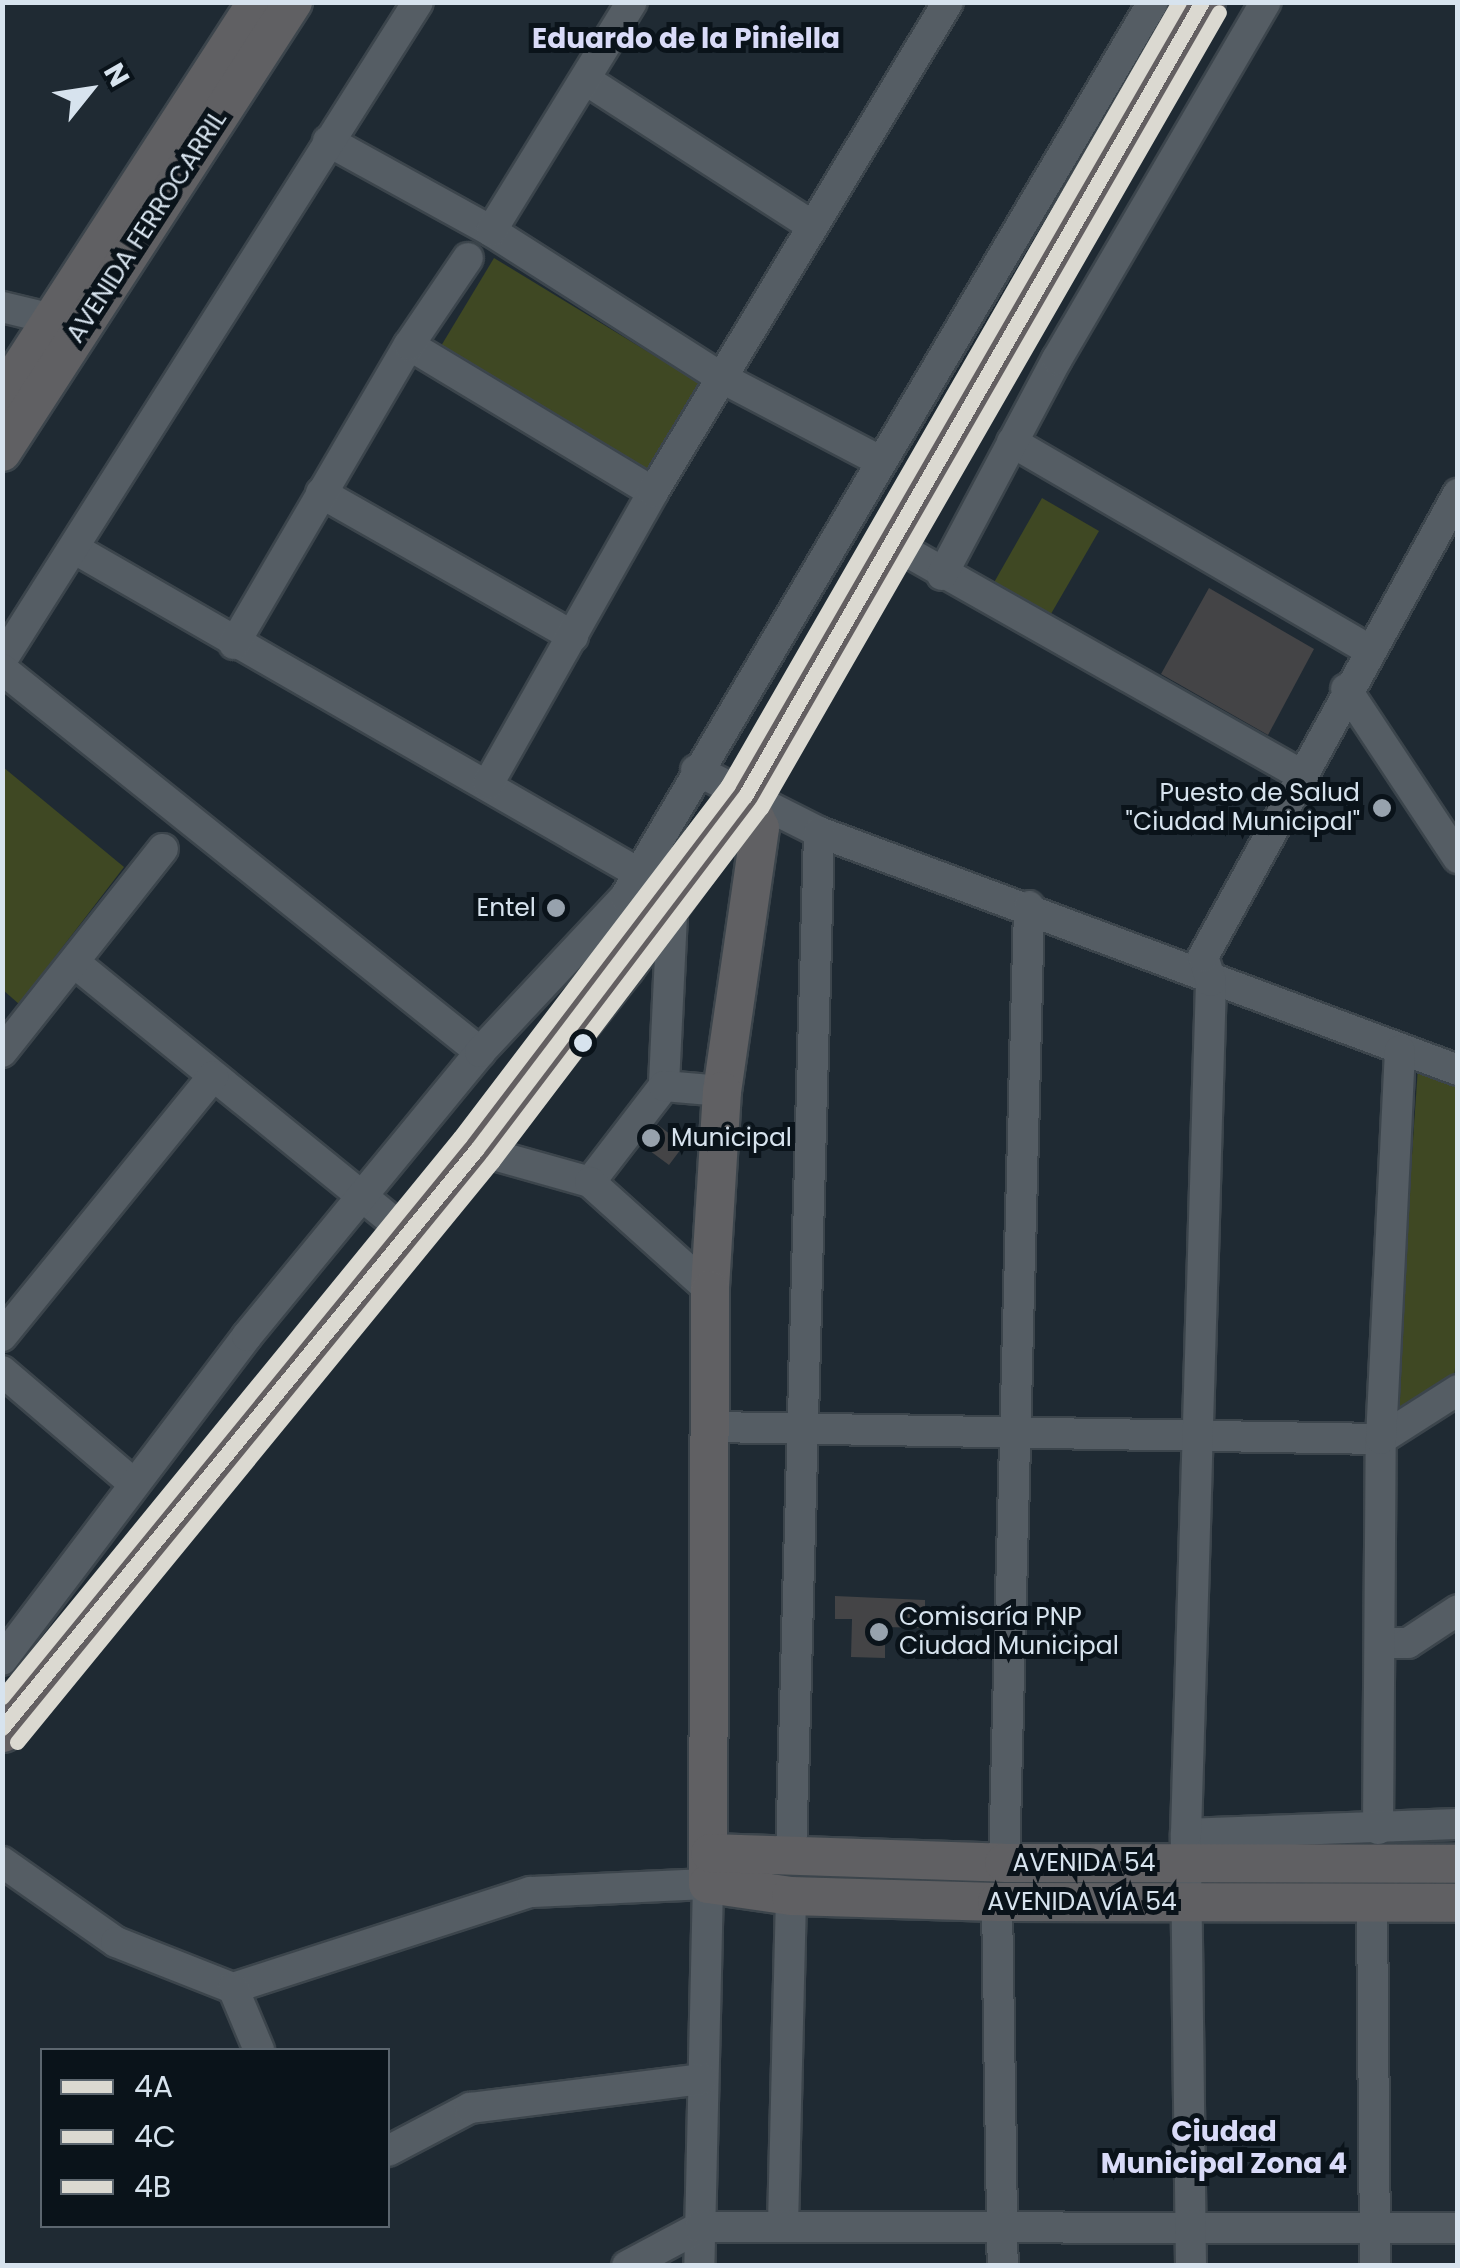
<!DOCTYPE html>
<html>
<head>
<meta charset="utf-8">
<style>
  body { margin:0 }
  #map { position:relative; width:1460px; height:2268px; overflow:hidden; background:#1f2a33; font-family:Poppins,sans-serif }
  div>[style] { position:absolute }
  .green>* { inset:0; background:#3f4823 }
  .building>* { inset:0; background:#444446 }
  .roads { filter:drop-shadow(2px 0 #3c454c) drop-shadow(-2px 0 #3c454c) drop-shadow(0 2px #3c454c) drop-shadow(0 -2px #3c454c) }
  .minor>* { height:30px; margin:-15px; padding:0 15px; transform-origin:15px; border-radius:15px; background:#555d64 }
  .major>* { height:38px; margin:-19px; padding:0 19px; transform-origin:19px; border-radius:19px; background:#606063 }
  .highway>* { height:45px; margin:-22.5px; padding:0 22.5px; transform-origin:22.5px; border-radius:22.5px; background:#635f61 }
  .bus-1>* { height:15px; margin:-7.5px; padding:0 7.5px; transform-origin:7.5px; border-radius:7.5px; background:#dbd9d1 }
  .bus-2>* { height:15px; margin:-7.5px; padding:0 7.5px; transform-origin:7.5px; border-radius:7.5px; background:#dbd9d1 }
  .bus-3>* { height:15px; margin:-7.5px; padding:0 7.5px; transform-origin:7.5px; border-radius:7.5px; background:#dbd9d1 }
  .dots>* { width:28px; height:28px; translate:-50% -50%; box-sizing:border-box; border:5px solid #0a131a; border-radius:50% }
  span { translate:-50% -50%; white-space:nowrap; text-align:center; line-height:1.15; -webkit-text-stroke:10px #0a131a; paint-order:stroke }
  .street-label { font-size:25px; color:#d7e3ee }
  .poi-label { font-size:25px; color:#d7e3ee }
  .right { translate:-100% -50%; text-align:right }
  .left { translate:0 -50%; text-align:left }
  .neighbourhood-label { font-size:28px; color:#d9dbf8; font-weight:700 }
  .frame { position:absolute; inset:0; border:5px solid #d7e3ee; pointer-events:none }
  .legend { position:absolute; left:40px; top:2048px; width:350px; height:180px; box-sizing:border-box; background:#0a131a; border:2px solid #5c666f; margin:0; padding:12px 18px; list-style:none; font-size:30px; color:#d7e3ee }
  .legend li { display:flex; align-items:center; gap:20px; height:50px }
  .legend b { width:50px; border:2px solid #5c666f }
  .north { position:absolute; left:40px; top:40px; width:100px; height:100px; -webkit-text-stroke:8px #0a131a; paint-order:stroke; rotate:60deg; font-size:28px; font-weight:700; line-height:40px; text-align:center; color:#d7e3ee }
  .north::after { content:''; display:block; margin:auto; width:35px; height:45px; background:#d7e3ee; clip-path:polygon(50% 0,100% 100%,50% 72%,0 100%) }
</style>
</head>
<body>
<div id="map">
  <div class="green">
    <i style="clip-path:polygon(494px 258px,701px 384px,648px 472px,441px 346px)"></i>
    <i style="clip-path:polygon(1042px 498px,1099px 531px,1048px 619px,992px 586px)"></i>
    <i style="clip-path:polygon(3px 767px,124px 867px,19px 1004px,3px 990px)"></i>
    <i style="clip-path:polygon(1418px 1067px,1457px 1082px,1457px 1352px,1454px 1377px,1407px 1411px,1395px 1405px)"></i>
  </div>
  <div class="building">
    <i style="clip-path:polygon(1209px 588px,1314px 649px,1268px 735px,1161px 674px)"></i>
    <i style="clip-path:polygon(658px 1125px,684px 1145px,669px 1165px,642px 1145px)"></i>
    <i style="clip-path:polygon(835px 1596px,925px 1600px,925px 1628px,885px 1627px,885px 1658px,851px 1657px,852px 1619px,835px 1619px)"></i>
  </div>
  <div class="roads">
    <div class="minor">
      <i style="left:586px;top:80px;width:268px;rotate:32.8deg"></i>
      <i style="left:328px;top:141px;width:186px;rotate:28.9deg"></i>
      <i style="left:491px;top:231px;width:274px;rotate:32.5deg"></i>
      <i style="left:722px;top:378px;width:178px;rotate:27.7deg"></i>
      <i style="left:491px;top:231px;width:269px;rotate:-58.4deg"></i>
      <i style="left:2px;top:307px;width:51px;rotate:13.5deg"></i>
      <i style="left:409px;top:345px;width:285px;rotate:31.1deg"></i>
      <i style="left:1012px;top:442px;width:412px;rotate:30.2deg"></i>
      <i style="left:321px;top:493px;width:290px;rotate:29.6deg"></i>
      <i style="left:888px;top:541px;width:472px;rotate:29.5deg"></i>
      <i style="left:75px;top:549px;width:690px;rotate:29.91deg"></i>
      <i style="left:673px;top:893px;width:193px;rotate:92.7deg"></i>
      <i style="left:664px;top:1086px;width:121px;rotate:127.6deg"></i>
      <i style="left:590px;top:1182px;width:118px;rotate:-164.3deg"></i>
      <i style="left:942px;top:575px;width:245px;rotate:-62deg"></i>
      <i style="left:1057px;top:359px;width:414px;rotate:-59.7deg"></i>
      <i style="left:234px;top:644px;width:346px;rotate:-59.7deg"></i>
      <i style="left:409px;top:345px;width:105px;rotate:-55.9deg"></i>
      <i style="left:2px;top:660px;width:778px;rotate:-57.7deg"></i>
      <i style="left:2px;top:669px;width:613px;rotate:38.7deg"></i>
      <i style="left:1346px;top:689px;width:203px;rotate:56.5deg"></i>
      <i style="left:696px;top:770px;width:138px;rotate:26.8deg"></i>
      <i style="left:819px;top:832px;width:682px;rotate:20.43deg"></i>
      <i style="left:488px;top:784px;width:335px;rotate:-60.5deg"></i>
      <i style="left:653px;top:492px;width:572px;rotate:-58.95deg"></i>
      <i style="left:75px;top:963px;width:429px;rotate:39.1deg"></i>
      <i style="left:2px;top:1052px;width:259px;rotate:-51.6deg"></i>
      <i style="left:664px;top:1086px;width:58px;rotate:4.9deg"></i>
      <i style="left:590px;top:1182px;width:161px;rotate:42deg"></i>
      <i style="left:2px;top:1336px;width:335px;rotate:-50.9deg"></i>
      <i style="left:2px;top:1371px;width:171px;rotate:40.5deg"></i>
      <i style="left:712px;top:1427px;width:669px;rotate:1.03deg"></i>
      <i style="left:1381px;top:1439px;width:91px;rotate:-32.5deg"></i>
      <i style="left:1381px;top:1643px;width:27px"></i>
      <i style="left:1408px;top:1643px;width:60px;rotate:-33.4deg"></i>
      <i style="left:2px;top:1660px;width:406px;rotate:-52.9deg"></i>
      <i style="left:247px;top:1336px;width:367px;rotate:-50.6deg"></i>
      <i style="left:480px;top:1052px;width:212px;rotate:-46.9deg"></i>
      <i style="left:625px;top:897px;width:1039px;rotate:-59.46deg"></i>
      <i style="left:1378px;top:1829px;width:390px;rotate:-89.6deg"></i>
      <i style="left:1381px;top:1439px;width:389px;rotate:-87.2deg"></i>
      <i style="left:1186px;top:1834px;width:272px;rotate:-2.1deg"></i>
      <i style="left:791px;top:1855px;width:1023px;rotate:-88.43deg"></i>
      <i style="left:2px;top:1862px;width:139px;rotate:35.1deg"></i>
      <i style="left:116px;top:1942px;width:126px;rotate:21.5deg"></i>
      <i style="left:233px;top:1988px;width:313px;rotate:-17.9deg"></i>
      <i style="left:531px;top:1892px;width:177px;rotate:-2.6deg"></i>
      <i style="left:708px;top:1884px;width:382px;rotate:91.3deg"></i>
      <i style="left:1004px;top:1863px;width:957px;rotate:-88.5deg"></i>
      <i style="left:997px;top:1902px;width:364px;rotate:89.1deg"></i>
      <i style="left:1372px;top:1905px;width:361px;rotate:89.5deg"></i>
      <i style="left:233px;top:1988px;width:67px;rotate:67.2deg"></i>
      <i style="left:388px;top:2151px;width:93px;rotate:-27.7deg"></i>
      <i style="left:470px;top:2108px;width:234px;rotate:-7.1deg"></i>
      <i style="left:783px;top:2225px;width:329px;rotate:-88.6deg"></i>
      <i style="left:627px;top:2266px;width:83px;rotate:-28.1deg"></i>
      <i style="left:700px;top:2227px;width:758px;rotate:0.08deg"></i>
      <i style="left:1191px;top:2266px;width:432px;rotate:-90.7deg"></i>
      <i style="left:1186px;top:1834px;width:853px;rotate:-88.32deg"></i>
      <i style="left:1211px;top:981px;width:25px;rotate:-108deg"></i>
      <i style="left:1203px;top:957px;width:529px;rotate:-61.16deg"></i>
    </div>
    <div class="major">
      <i style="left:2px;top:396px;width:469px;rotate:-57.1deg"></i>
      <i style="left:2px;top:452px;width:536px;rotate:-57.11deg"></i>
      <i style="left:745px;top:796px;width:35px;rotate:65deg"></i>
      <i style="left:760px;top:828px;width:266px;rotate:98.2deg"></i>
      <i style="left:722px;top:1091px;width:199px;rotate:93.5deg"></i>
      <i style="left:710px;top:1290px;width:594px;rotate:90.19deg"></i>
      <i style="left:708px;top:1884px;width:84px;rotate:8.2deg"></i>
      <i style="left:791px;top:1896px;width:206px;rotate:1.7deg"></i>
      <i style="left:997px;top:1902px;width:461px;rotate:0.1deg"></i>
      <i style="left:710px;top:1853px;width:294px;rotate:1.9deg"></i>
      <i style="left:1004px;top:1863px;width:454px;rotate:0.1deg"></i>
    </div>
    <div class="highway">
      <i style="left:2px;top:1729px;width:748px;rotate:-50.69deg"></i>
      <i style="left:476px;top:1150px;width:236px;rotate:-51.7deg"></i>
      <i style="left:622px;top:965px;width:209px;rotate:-54deg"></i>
      <i style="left:745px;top:796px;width:916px;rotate:-60.08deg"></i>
    </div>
  </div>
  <div class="bus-1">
    <i style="left:2px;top:1728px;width:748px;rotate:-50.65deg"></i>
    <i style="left:476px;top:1150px;width:445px;rotate:-52.8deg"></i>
    <i style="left:745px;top:796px;width:916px;rotate:-60.08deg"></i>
  </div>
  <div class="bus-2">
    <i style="left:17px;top:1742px;width:750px;rotate:-50.68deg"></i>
    <i style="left:492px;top:1162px;width:445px;rotate:-52.8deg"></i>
    <i style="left:761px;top:808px;width:918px;rotate:-60.08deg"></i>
  </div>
  <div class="bus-3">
    <i style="left:2px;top:1697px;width:723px;rotate:-50.72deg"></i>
    <i style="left:460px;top:1137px;width:442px;rotate:-52.7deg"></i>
    <i style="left:728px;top:785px;width:904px;rotate:-60.06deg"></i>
  </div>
  <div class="dots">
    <i style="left:1382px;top:808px;background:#97a2ad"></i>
    <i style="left:556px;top:908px;background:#97a2ad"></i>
    <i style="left:583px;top:1043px;background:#d7e3ee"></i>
    <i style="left:651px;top:1138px;background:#97a2ad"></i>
    <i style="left:879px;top:1632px;background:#97a2ad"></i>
  </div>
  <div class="street-label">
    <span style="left:147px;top:227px;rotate:-57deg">AVENIDA FERROCARRIL</span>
    <span style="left:1084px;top:1863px">AVENIDA 54</span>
    <span style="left:1082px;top:1902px">AVENIDA VÍA 54</span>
  </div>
  <div class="poi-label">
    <span class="right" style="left:1360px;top:808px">Puesto de Salud<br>"Ciudad Municipal"</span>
    <span class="right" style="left:536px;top:908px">Entel</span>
    <span class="left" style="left:671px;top:1138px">Municipal</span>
    <span class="left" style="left:899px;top:1632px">Comisaría PNP<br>Ciudad Municipal</span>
  </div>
  <div class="neighbourhood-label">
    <span style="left:686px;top:39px">Eduardo de la Piniella</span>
    <span style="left:1224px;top:2148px">Ciudad<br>Municipal Zona 4</span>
  </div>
  <div class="frame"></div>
  <ul class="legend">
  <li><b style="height:12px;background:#dbd9d1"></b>4A</li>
  <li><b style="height:12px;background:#dbd9d1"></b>4C</li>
  <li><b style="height:12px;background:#dbd9d1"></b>4B</li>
  </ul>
  <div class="north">N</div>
</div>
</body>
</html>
